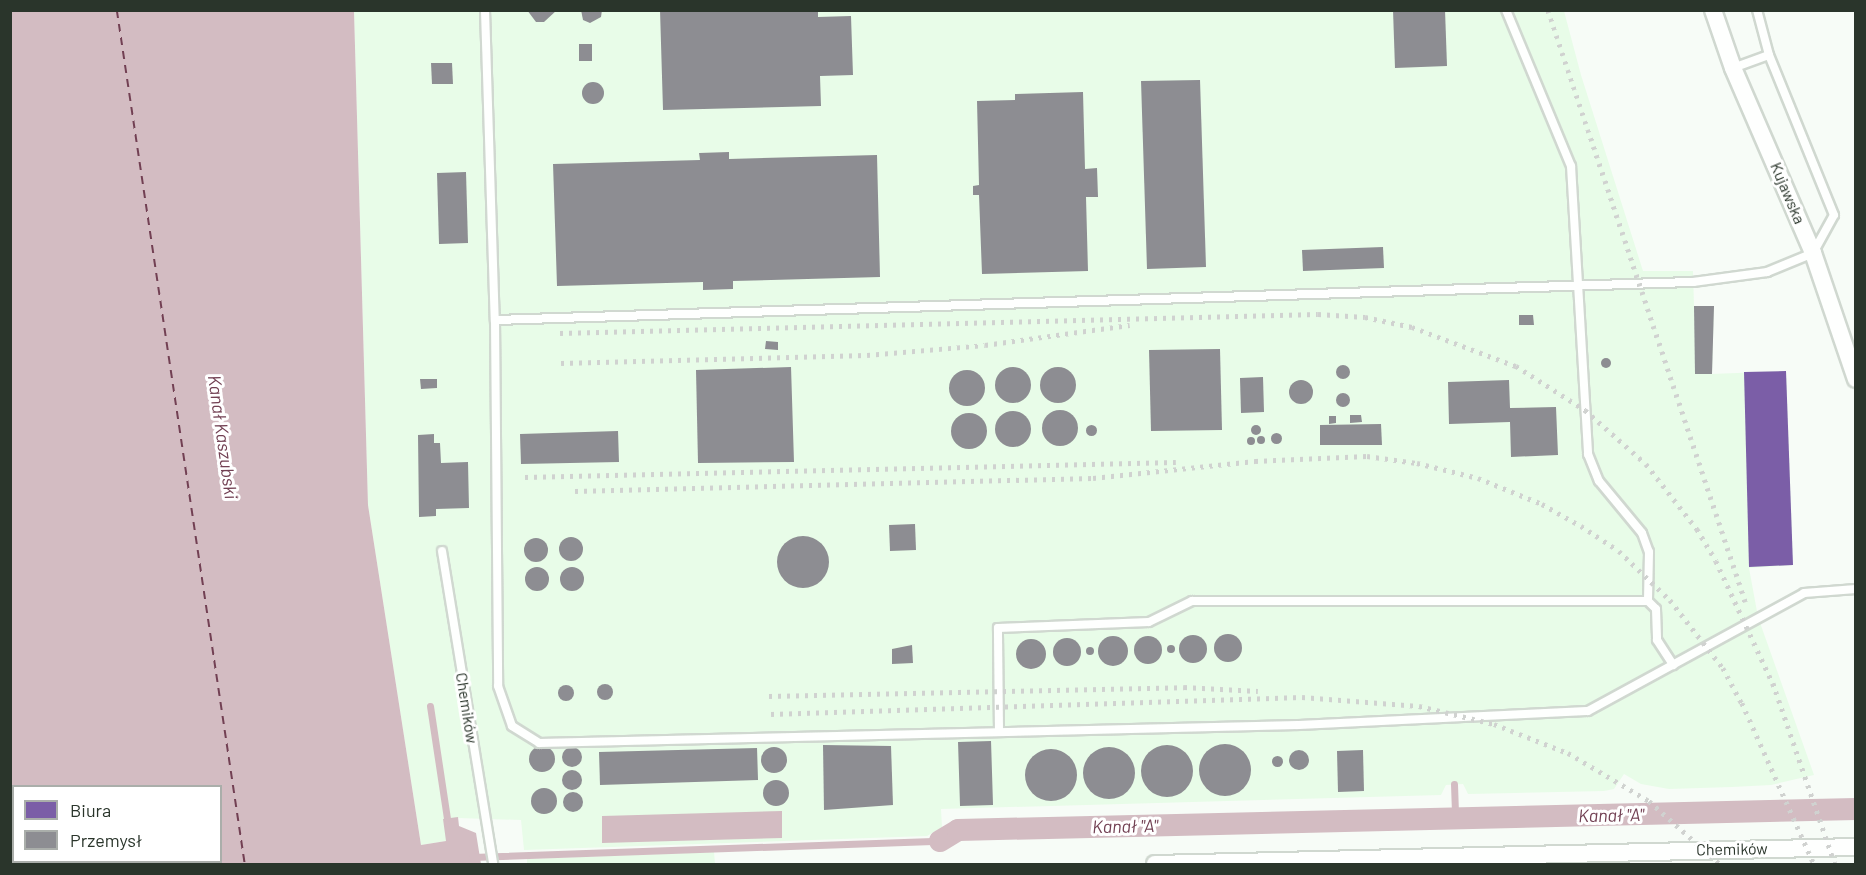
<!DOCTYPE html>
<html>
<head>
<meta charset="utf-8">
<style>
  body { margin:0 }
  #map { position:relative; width:1866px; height:875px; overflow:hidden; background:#f7fcf7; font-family:Barlow,sans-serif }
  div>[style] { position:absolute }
  .built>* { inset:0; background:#e8fce8 }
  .water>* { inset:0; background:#d3bcc2 }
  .offices>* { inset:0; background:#7b5ea7 }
  .industry>* { inset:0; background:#8d8d92 }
  .round { border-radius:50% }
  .stream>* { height:7px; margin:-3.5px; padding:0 3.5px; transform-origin:3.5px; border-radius:3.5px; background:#d3bcc2 }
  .canal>* { height:22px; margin:-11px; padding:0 11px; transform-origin:11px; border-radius:11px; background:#d3bcc2 }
  .ferry>* { height:1.5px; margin-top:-0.75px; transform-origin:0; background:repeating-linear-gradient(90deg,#724053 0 8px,transparent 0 14px) }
  .roads { filter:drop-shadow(2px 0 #d0d8d0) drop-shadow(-2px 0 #d0d8d0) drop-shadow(0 2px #d0d8d0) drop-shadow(0 -2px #d0d8d0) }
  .service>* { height:8px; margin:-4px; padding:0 4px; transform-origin:4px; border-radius:4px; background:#fefffe }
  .minor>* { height:16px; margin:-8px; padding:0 8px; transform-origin:8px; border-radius:8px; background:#fefffe }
  .rail>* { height:4.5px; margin-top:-2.25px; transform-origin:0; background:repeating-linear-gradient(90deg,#d0d2d0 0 3px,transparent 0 9px) }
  span { translate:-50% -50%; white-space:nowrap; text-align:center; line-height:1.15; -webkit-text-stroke:6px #fff; paint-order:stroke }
  .street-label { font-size:16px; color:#2a352b }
  .water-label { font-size:18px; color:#724053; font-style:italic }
  .frame { position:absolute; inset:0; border:12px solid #2a352b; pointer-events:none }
  .legend { position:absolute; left:12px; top:785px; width:210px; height:78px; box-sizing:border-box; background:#fff; border:2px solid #aaaeaa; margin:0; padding:8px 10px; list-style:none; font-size:18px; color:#2a352b }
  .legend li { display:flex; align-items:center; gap:12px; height:30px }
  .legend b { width:30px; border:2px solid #aaaeaa }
</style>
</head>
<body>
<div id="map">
  <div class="built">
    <i style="clip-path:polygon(354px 11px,1564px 11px,1581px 75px,1643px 271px,1693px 271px,1694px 306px,1714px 306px,1712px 374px,1786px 371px,1793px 565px,1749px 568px,1758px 617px,1814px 775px,1771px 785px,1732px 787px,1669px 789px,1641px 784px,1624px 774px,1614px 789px,1604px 791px,1468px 794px,1463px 784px,1446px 785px,1441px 795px,941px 809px,942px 827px,927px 836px,524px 850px,521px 820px,458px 818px,446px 841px,421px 845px,368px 505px)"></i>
    <i style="clip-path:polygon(714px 852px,715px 864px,527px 864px,527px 859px)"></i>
  </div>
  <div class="water">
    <i style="clip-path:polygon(evenodd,10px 11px,354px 11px,368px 505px,421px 845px,446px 841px,443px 819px,458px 817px,459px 826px,476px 833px,481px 864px,11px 864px,10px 11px,14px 786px,220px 786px,220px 862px,14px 862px,14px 786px)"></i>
    <i style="clip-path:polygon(782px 811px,782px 838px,602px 843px,602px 816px)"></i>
  </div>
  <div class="offices">
    <i style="clip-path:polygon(1786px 371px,1793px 565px,1749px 567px,1744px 372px)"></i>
  </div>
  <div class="industry">
    <i style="clip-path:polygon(527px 10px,557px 10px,544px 22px,536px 22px)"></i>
    <i style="clip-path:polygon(581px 10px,602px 10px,601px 17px,590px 23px,583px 20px)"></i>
    <i style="clip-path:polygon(660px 10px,818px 10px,818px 17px,851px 16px,853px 75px,820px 76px,821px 106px,663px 110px)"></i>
    <i style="clip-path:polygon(1393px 10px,1445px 10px,1447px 66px,1395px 68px)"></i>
    <i style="clip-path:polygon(579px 44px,592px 44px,592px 61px,579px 61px)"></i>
    <i style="clip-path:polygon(431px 63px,452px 63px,453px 84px,432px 84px)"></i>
    <i style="clip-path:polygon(1200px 80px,1206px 267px,1147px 269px,1141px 81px)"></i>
    <i class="round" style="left:582px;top:82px;width:22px;height:22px"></i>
    <i style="clip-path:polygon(1083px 92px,1085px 169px,1097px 168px,1098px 197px,1086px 197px,1088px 271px,982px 274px,979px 195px,973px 195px,973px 186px,979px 185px,977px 101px,1015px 100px,1015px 94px)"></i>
    <i style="clip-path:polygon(729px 152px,729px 159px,877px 155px,880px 277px,733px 281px,733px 289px,703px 290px,703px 282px,557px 286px,553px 164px,700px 160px,699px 153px)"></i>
    <i style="clip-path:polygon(466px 172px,468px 243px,439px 244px,437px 173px)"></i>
    <i style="clip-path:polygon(1383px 247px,1384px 268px,1303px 271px,1302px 250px)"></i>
    <i style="clip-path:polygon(1694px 306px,1714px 306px,1712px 374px,1695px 374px)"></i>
    <i style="clip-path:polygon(1519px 315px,1533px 315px,1534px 325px,1519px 325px)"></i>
    <i style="clip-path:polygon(766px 341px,778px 342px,778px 350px,765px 349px)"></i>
    <i style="clip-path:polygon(1220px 349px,1222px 430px,1151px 431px,1149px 350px)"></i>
    <i class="round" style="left:1601px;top:358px;width:10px;height:10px"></i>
    <i class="round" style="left:1336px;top:365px;width:14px;height:14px"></i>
    <i class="round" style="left:995px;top:367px;width:36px;height:36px"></i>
    <i class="round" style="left:1040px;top:367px;width:36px;height:36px"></i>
    <i style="clip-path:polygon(791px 367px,794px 462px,698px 463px,696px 370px)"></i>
    <i class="round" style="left:949px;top:370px;width:36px;height:36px"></i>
    <i style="clip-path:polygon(1263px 377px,1264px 412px,1241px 413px,1240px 378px)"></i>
    <i style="clip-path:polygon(420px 379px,437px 379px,437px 388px,421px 389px)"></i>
    <i class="round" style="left:1289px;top:380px;width:24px;height:24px"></i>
    <i style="clip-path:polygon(1509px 380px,1510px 408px,1556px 407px,1558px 455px,1511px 457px,1510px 422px,1449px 424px,1448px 382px)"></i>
    <i class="round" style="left:1336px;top:393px;width:14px;height:14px"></i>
    <i class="round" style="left:1042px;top:410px;width:36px;height:36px"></i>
    <i class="round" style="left:995px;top:411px;width:36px;height:36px"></i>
    <i class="round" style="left:951px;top:413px;width:36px;height:36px"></i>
    <i style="clip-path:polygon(1350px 415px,1361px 415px,1362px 422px,1350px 423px)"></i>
    <i style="clip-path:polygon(1329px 416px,1336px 416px,1336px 423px,1329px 424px)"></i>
    <i style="clip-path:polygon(1381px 424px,1382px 445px,1320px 445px,1320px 425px)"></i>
    <i class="round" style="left:1085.5px;top:424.5px;width:11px;height:11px"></i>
    <i class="round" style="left:1251px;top:425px;width:10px;height:10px"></i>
    <i style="clip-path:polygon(618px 431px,619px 462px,521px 464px,520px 434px)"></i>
    <i class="round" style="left:1270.5px;top:432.5px;width:11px;height:11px"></i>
    <i style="clip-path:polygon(434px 434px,434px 443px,440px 443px,441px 463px,468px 462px,469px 508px,436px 509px,436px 516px,419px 517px,418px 435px)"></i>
    <i class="round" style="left:1257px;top:436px;width:8px;height:8px"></i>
    <i class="round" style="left:1247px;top:437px;width:8px;height:8px"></i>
    <i style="clip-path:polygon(915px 524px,916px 550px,890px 551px,889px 525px)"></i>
    <i class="round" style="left:777px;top:536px;width:52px;height:52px"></i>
    <i class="round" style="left:559px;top:537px;width:24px;height:24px"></i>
    <i class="round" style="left:524px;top:538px;width:24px;height:24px"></i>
    <i class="round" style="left:560px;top:567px;width:24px;height:24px"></i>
    <i class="round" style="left:525px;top:567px;width:24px;height:24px"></i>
    <i class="round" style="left:1214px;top:634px;width:28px;height:28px"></i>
    <i class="round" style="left:1179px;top:635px;width:28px;height:28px"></i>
    <i class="round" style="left:1134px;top:636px;width:28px;height:28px"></i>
    <i class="round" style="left:1098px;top:636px;width:30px;height:30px"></i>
    <i class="round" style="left:1053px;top:638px;width:28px;height:28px"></i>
    <i class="round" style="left:1016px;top:639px;width:30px;height:30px"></i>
    <i class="round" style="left:1167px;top:645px;width:8px;height:8px"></i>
    <i style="clip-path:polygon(912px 645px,913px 663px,892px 664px,892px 649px)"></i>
    <i class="round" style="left:1086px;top:647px;width:8px;height:8px"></i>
    <i class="round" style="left:597px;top:684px;width:16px;height:16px"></i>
    <i class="round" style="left:558px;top:685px;width:16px;height:16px"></i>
    <i style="clip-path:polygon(991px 741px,993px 805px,960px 806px,958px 742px)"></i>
    <i class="round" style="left:1199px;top:744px;width:52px;height:52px"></i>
    <i class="round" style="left:1141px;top:745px;width:52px;height:52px"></i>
    <i style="clip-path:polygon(823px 745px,891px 746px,893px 805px,824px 810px)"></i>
    <i class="round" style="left:529px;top:746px;width:26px;height:26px"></i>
    <i class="round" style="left:761px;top:747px;width:26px;height:26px"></i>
    <i class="round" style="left:1083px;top:747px;width:52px;height:52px"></i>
    <i class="round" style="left:562px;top:747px;width:20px;height:20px"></i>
    <i style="clip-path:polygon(757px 748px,758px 780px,600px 785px,599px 752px)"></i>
    <i class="round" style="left:1025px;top:749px;width:52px;height:52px"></i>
    <i class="round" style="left:1289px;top:750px;width:20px;height:20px"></i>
    <i style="clip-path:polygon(1363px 750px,1364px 791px,1338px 792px,1337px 751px)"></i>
    <i class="round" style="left:1271.5px;top:755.5px;width:11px;height:11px"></i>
    <i class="round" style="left:562px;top:770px;width:20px;height:20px"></i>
    <i class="round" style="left:763px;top:780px;width:26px;height:26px"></i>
    <i class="round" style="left:531px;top:788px;width:26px;height:26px"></i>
    <i class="round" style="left:563px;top:792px;width:20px;height:20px"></i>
  </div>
  <div class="stream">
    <i style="left:430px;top:706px;width:113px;rotate:81.4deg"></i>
    <i style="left:1454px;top:784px;width:35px;rotate:88deg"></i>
    <i style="left:472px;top:857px;width:468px;rotate:-2deg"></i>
  </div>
  <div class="canal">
    <i style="left:940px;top:841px;width:21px;rotate:-31deg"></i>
    <i style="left:958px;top:830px;width:898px;rotate:-1.34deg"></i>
  </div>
  <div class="ferry">
    <i style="left:117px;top:10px;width:864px;rotate:81.48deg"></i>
  </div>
  <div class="roads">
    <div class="service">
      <i style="left:485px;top:10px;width:310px;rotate:88.2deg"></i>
      <i style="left:495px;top:320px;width:1199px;rotate:-1.82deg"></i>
      <i style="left:1693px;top:282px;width:75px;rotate:-7.7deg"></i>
      <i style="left:1767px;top:272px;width:50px;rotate:-22.4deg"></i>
      <i style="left:1813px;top:253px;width:43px;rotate:-61.1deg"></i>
      <i style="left:1834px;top:215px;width:173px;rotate:-112.1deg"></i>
      <i style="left:1769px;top:55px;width:47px;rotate:-104.9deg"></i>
      <i style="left:1506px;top:10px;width:169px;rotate:67.4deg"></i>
      <i style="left:1571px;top:166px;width:289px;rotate:86.6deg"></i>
      <i style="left:1588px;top:454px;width:29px;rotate:68deg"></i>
      <i style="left:1599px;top:481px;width:67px;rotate:50.4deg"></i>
      <i style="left:1642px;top:533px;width:20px;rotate:70deg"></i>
      <i style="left:1649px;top:552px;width:49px;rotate:91.2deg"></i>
      <i style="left:1648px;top:601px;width:11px;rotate:45deg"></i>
      <i style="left:1656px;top:609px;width:31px;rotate:88deg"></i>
      <i style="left:1657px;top:640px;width:30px;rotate:57deg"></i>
      <i style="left:1733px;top:68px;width:38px;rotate:-20deg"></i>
      <i style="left:495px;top:320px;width:366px;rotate:89.5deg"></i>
      <i style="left:498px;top:686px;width:42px;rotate:70.7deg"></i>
      <i style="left:512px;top:726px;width:32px;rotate:32deg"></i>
      <i style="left:539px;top:743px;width:759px;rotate:-1.36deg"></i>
      <i style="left:1298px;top:725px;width:290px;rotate:-2.8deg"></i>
      <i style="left:1588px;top:711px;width:246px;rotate:-28.6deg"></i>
      <i style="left:1804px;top:593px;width:52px;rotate:-4.4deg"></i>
      <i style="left:442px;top:551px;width:317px;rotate:80.7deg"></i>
      <i style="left:999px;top:730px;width:102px;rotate:-90.6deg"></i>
      <i style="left:998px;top:628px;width:151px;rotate:-2.3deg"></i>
      <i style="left:1149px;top:622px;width:48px;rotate:-26deg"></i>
      <i style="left:1192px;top:601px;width:456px"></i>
    </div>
    <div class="minor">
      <i style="left:1713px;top:10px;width:61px;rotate:71deg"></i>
      <i style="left:1733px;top:68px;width:202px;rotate:66.6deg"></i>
      <i style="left:1813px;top:253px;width:133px;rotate:71.2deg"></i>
      <i style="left:1155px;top:864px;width:701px;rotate:-1.39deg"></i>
    </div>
  </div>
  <div class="rail">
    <i style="left:1548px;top:10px;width:628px;rotate:71.54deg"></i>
    <i style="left:560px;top:333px;width:758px;rotate:-1.44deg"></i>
    <i style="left:1318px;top:314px;width:47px;rotate:3.7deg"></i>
    <i style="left:1365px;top:317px;width:48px;rotate:12deg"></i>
    <i style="left:1412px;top:327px;width:111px;rotate:20.6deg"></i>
    <i style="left:1516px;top:366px;width:82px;rotate:32.5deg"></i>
    <i style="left:1585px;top:410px;width:81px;rotate:41.5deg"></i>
    <i style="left:1646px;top:464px;width:83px;rotate:51.9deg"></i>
    <i style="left:1697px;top:529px;width:37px;rotate:59deg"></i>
    <i style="left:1716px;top:561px;width:142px;rotate:65.1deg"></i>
    <i style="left:561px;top:363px;width:306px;rotate:-1.5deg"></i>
    <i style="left:867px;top:355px;width:118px;rotate:-4.8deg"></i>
    <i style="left:985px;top:345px;width:146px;rotate:-7.9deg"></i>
    <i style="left:525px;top:477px;width:651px;rotate:-1.32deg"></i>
    <i style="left:575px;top:491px;width:518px;rotate:-1.44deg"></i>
    <i style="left:1093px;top:478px;width:163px;rotate:-6deg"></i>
    <i style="left:1255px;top:461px;width:112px;rotate:-2.6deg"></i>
    <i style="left:1367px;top:456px;width:50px;rotate:8deg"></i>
    <i style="left:1417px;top:463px;width:63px;rotate:13.8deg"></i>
    <i style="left:1478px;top:478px;width:69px;rotate:22.1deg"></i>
    <i style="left:1542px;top:504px;width:45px;rotate:29.4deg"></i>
    <i style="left:1581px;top:526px;width:45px;rotate:33.3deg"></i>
    <i style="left:1619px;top:551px;width:71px;rotate:43.9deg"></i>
    <i style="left:1670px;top:600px;width:86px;rotate:52.1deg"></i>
    <i style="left:1723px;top:668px;width:40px;rotate:62deg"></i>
    <i style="left:1742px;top:703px;width:176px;rotate:65.9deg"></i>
    <i style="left:1773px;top:683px;width:191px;rotate:71.1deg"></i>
    <i style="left:769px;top:696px;width:415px;rotate:-1.2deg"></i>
    <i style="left:1184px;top:687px;width:74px;rotate:3.1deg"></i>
    <i style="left:771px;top:714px;width:531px;rotate:-1.83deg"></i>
    <i style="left:1302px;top:697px;width:117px;rotate:4.4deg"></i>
    <i style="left:1419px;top:706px;width:77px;rotate:13.5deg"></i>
    <i style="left:1494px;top:724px;width:79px;rotate:21.4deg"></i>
    <i style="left:1568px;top:753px;width:94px;rotate:30.7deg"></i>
    <i style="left:1649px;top:801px;width:95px;rotate:41.6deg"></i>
  </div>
  <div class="street-label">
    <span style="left:1788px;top:193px;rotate:67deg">Kujawska</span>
    <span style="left:467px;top:708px;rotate:81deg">Chemików</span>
    <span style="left:1732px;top:849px;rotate:-1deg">Chemików</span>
  </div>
  <div class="water-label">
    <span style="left:223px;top:437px;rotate:82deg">Kanał Kaszubski</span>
    <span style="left:1611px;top:815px;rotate:-1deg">Kanał "A"</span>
    <span style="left:1125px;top:826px;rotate:-1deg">Kanał "A"</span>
  </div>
  <div class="frame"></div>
  <ul class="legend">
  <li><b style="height:16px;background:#7b5ea7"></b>Biura</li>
  <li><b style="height:16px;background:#8d8d92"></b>Przemysł</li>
  </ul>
</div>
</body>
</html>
